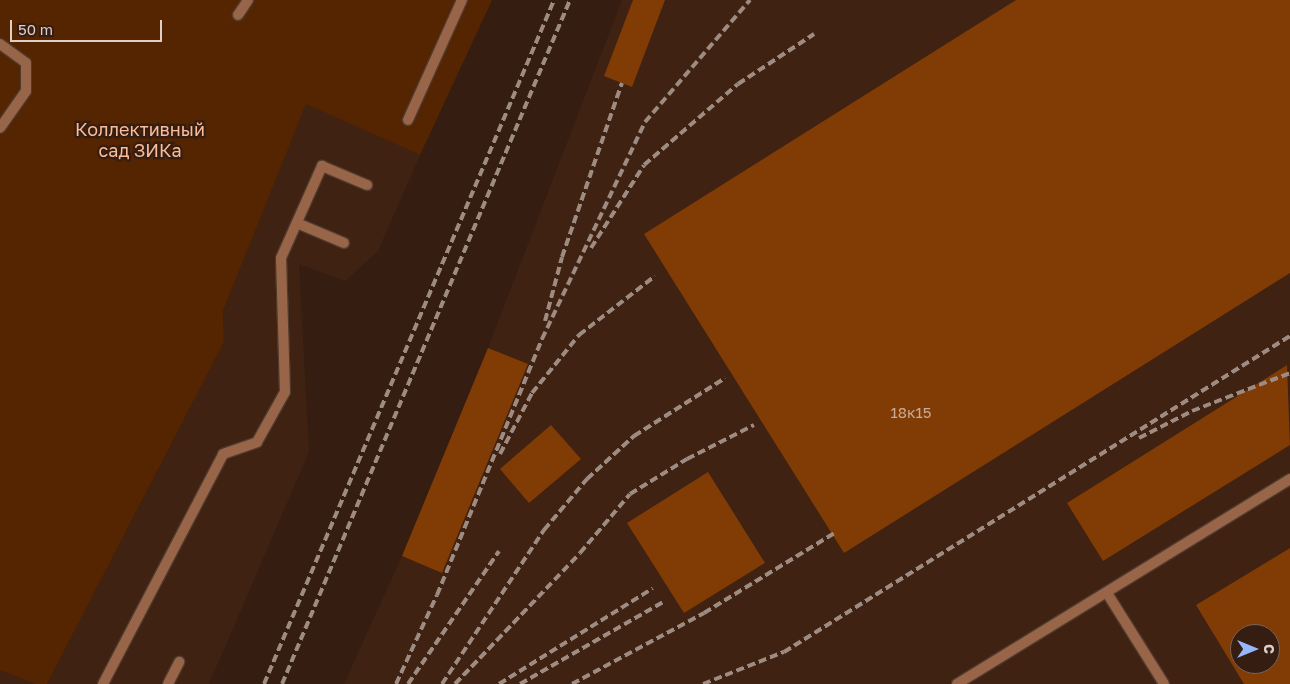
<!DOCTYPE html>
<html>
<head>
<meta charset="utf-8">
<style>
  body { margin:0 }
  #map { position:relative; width:1290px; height:684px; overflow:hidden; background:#351e11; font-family:"Golos Text",sans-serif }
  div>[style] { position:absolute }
  .built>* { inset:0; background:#3f2211 }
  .green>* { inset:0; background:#552401 }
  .building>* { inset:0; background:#813b05 }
  .roads { filter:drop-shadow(1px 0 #503a2e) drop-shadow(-1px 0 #503a2e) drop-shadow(0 1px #503a2e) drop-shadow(0 -1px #503a2e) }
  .service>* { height:10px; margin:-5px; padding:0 5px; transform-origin:5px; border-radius:5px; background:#986548 }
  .rail>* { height:4px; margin-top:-2px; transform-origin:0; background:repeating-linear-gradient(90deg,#9e8c82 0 8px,transparent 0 12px) }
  span { translate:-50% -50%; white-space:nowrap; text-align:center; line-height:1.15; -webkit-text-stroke:4.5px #351e11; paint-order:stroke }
  .number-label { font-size:15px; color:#c8aa96 }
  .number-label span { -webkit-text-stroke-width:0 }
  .park-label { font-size:18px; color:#fbbc9a }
  .north { position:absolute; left:1230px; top:624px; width:50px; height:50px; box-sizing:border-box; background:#351e11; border:1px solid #79655a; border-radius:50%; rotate:90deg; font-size:14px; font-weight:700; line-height:20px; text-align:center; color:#dfcfc7 }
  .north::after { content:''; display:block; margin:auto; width:18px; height:22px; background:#97b6fd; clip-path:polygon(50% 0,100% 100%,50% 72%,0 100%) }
  .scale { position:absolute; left:10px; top:20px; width:152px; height:22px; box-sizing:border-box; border:2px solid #dfcfc7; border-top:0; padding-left:6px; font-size:15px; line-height:18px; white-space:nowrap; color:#dfcfc7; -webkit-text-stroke:4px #351e11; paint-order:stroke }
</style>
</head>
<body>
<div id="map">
  <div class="built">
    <i style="clip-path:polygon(evenodd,622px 0,1290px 0,1290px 684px,344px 684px,402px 556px,488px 348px,622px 0,1240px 634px,1270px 634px,1270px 664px,1240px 664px,1240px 634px)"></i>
    <i style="clip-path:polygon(306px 103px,420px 155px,378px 251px,345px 281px,299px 264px,309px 452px,209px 684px,47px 684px,224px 342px,223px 311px)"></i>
    <i style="clip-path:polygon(0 670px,35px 684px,0 684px)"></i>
  </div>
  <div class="green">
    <i style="clip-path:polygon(0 0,492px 0,420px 155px,306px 104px,223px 311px,224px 342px,47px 684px,35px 684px,0 670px)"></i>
  </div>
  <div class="building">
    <i style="clip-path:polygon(633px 0,665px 0,632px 87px,604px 76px)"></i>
    <i style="clip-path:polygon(1016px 0,1290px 0,1290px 273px,844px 553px,644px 234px)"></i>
    <i style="clip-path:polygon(488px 348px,528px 364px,442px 573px,402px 556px)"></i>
    <i style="clip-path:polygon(1287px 365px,1290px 445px,1103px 561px,1067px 503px)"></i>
    <i style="clip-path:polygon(551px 425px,581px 459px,529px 503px,500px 469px)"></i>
    <i style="clip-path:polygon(708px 472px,765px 563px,684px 613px,627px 523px)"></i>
    <i style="clip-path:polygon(evenodd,1290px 548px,1290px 684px,1244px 684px,1196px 605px,1290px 548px,1240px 634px,1270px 634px,1270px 664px,1240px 664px,1240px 634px)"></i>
  </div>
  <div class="roads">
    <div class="service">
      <i style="left:238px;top:15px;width:18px;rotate:-56deg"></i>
      <i style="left:0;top:44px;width:32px;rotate:36deg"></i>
      <i style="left:26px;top:63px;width:28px;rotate:90deg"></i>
      <i style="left:26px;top:91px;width:45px;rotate:125.1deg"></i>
      <i style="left:408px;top:120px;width:132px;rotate:-65.8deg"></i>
      <i style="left:297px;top:223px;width:51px;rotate:23.1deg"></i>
      <i style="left:1107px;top:593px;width:107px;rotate:57.9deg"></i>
      <i style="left:103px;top:684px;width:259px;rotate:-62.4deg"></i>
      <i style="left:223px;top:454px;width:36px;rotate:-19deg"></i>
      <i style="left:257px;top:442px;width:57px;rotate:-60.8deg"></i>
      <i style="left:285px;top:392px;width:134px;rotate:-91.7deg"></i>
      <i style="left:281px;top:258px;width:101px;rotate:-66deg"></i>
      <i style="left:322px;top:166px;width:49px;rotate:22.9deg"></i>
      <i style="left:168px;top:684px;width:25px;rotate:-63deg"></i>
      <i style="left:957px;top:684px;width:391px;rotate:-31.6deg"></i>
    </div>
  </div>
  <div class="rail">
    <i style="left:591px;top:248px;width:98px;rotate:-57.4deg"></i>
    <i style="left:644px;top:165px;width:124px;rotate:-40.8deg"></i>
    <i style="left:738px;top:84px;width:91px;rotate:-33.3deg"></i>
    <i style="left:545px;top:321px;width:66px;rotate:-75.1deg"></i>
    <i style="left:562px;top:257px;width:184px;rotate:-71deg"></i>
    <i style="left:1139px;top:438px;width:59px;rotate:-27deg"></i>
    <i style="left:1192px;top:411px;width:105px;rotate:-21.2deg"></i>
    <i style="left:500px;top:454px;width:69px;rotate:-62.3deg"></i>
    <i style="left:532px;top:393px;width:75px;rotate:-51deg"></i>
    <i style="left:579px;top:335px;width:96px;rotate:-37.8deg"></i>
    <i style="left:264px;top:684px;width:743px;rotate:-67.02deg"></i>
    <i style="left:282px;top:684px;width:742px;rotate:-67.17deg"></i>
    <i style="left:396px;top:684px;width:98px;rotate:-65.3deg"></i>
    <i style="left:437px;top:595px;width:277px;rotate:-67.7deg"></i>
    <i style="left:542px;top:339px;width:240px;rotate:-64.6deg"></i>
    <i style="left:645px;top:122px;width:161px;rotate:-49.3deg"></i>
    <i style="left:408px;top:684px;width:161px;rotate:-55.6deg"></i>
    <i style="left:442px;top:684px;width:185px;rotate:-56.5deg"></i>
    <i style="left:544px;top:530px;width:67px;rotate:-49.9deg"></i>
    <i style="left:587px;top:479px;width:64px;rotate:-42.5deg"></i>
    <i style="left:634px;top:436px;width:108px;rotate:-32.5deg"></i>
    <i style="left:455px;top:684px;width:181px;rotate:-46.3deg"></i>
    <i style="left:580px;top:553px;width:77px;rotate:-49.7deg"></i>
    <i style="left:630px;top:494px;width:67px;rotate:-31.6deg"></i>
    <i style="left:687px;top:459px;width:75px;rotate:-26.9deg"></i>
    <i style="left:499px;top:684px;width:181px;rotate:-31.9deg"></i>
    <i style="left:520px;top:684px;width:165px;rotate:-29.8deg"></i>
    <i style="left:572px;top:684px;width:150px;rotate:-28.3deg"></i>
    <i style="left:704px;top:613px;width:155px;rotate:-31.5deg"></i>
    <i style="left:703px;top:684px;width:87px;rotate:-21.6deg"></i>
    <i style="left:784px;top:652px;width:597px;rotate:-31.99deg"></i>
  </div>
  <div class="number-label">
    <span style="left:911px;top:413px">18к15</span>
  </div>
  <div class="park-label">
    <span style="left:140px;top:140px">Коллективный<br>сад ЗИКа</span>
  </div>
  <div class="north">С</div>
  <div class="scale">50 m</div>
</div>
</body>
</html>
